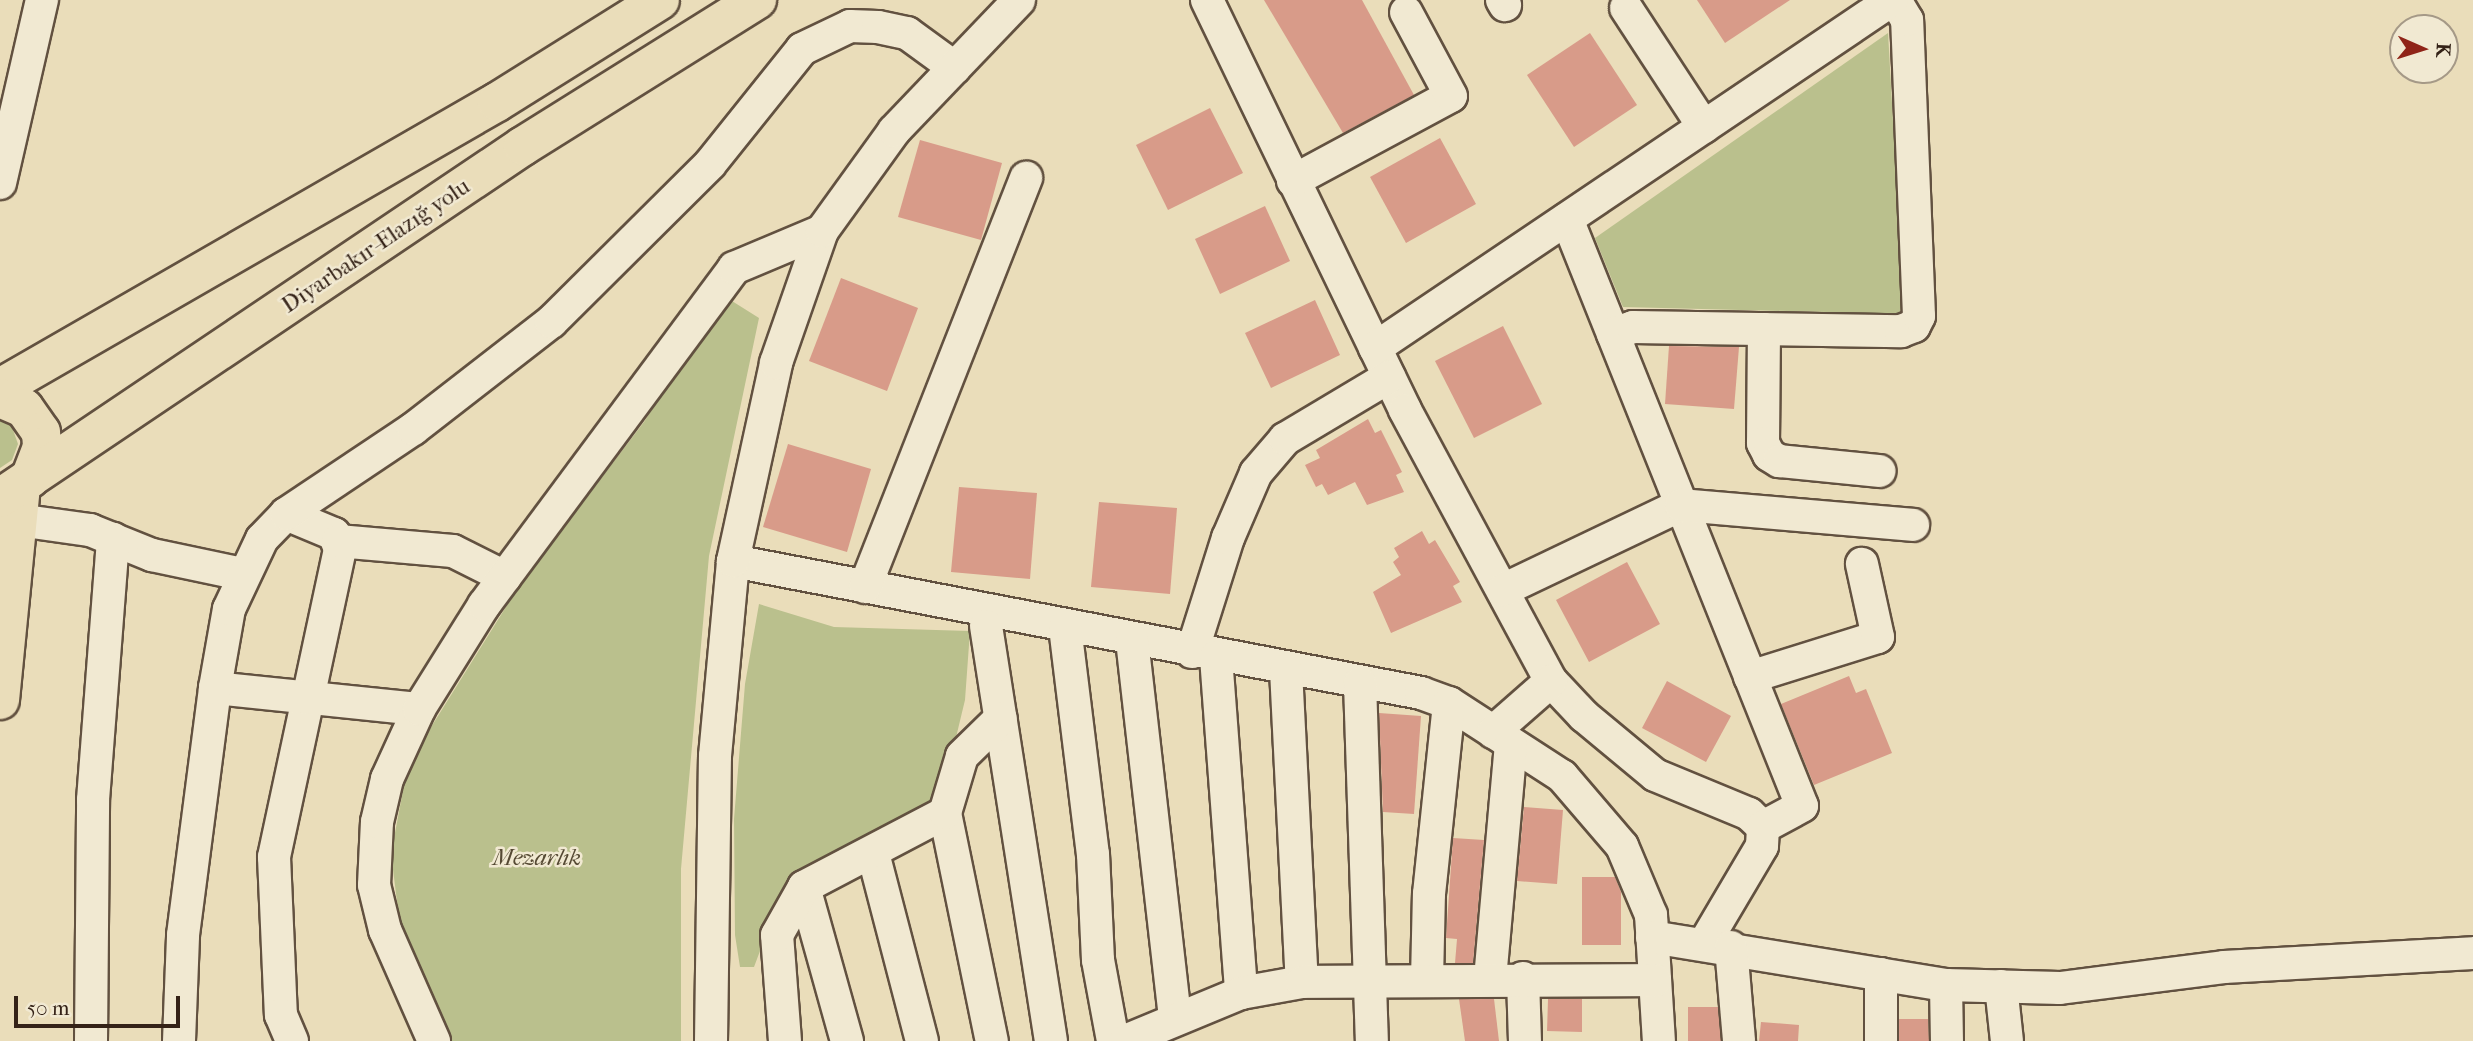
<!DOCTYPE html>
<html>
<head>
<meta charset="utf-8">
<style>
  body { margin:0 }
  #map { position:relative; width:2473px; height:1041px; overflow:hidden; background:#eaddba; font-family:"IM FELL French Canon",serif }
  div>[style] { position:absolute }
  .green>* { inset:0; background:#bac08d }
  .building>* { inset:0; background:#d89b89 }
  .roads { filter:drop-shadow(2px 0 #625140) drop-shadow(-2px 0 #625140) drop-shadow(0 2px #625140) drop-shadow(0 -2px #625140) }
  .minor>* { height:32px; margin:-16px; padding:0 16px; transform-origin:16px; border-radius:16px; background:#f1e9d2 }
  .major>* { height:38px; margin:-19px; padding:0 19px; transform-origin:19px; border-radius:19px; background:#eaddba }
  .highway>* { height:38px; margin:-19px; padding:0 19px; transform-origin:19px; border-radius:19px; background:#eaddba }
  span { translate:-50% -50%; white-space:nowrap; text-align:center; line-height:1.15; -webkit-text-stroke:5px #f1e9d2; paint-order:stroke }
  .street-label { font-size:23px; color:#342217 }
  .park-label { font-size:23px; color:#564a34; font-style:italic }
  .north { position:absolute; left:2389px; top:14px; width:70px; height:70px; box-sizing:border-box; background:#f1e9d2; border:2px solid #a59987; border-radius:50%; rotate:93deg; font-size:19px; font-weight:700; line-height:28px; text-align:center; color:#342217 }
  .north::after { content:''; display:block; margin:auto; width:24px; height:32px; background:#8f2418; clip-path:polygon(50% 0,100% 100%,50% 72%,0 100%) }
  .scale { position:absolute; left:14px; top:996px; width:166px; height:32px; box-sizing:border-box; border:4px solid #342217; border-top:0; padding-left:9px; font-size:21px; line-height:24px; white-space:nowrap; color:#342217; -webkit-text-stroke:5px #f1e9d2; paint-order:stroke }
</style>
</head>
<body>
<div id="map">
  <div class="green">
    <i style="clip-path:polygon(1888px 33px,1904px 314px,1623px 307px,1595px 238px)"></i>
    <i style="clip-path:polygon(724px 296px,759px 318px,709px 556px,681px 869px,681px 1041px,451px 1041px,400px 925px,391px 854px,408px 764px,519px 586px,644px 422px)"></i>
    <i style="clip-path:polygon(0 418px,12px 427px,18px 444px,12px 460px,0 468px)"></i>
    <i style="clip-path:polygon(759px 604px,834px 627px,970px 631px,965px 700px,940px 804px,895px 819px,869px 844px,778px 903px,754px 967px,740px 967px,735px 935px,734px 819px,745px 684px)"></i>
  </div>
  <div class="building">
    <i style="clip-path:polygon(1264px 0,1362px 0,1414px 95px,1343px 133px)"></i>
    <i style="clip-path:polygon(1697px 0,1790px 0,1725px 43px)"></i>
    <i style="clip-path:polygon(1590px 33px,1637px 105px,1574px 147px,1527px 75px)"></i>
    <i style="clip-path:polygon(1210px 108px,1243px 173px,1168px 210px,1136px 145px)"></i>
    <i style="clip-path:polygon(1440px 138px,1476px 204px,1406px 243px,1370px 177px)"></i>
    <i style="clip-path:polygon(920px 140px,1002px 163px,981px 240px,898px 217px)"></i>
    <i style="clip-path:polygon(1265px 206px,1290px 261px,1220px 294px,1195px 239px)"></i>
    <i style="clip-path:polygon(841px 278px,918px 308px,887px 391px,809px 361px)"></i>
    <i style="clip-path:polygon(1315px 300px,1340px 355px,1271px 388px,1245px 333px)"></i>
    <i style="clip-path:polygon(1503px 326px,1542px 404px,1474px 438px,1435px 361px)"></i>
    <i style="clip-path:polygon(1669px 346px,1739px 347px,1734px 409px,1665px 404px)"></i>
    <i style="clip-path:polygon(1368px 419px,1375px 433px,1381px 430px,1402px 472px,1396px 475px,1404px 492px,1367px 505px,1355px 482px,1328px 495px,1322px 484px,1316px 487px,1305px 465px,1320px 458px,1316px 450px)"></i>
    <i style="clip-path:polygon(788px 444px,871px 469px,847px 552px,763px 527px)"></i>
    <i style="clip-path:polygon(959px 487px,1037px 493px,1030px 579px,951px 572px)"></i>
    <i style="clip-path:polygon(1099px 502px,1177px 508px,1170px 594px,1091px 587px)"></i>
    <i style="clip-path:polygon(1422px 531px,1429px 544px,1435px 540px,1460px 582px,1453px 586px,1462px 602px,1391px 633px,1373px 592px,1401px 575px,1393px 562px,1399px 557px,1394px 548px)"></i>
    <i style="clip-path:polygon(1627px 562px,1660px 624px,1589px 662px,1556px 600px)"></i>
    <i style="clip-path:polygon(1849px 676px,1856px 693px,1866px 689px,1892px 753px,1814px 785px,1781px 704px)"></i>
    <i style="clip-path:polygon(1667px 681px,1731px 716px,1706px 762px,1642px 728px)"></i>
    <i style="clip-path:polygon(1379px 713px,1421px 716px,1414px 814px,1383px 812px)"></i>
    <i style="clip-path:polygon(1524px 807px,1563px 810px,1557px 884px,1517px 881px)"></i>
    <i style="clip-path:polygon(1453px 838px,1484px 840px,1473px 963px,1455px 963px,1457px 939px,1446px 938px)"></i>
    <i style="clip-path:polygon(1582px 877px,1615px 877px,1621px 892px,1621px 945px,1582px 945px)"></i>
    <i style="clip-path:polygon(1459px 999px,1494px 999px,1499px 1041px,1465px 1041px)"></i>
    <i style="clip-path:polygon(1548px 999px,1582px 999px,1582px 1032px,1547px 1031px)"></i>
    <i style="clip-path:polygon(1688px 1007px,1718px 1007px,1721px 1041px,1688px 1041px)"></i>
    <i style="clip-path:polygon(1899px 1019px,1928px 1019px,1929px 1041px,1899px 1041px)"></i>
    <i style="clip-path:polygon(1761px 1022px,1799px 1025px,1798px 1041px,1759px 1041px)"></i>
  </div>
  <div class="roads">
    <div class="minor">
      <i style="left:1207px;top:0;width:455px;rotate:64.2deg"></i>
      <i style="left:1405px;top:410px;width:308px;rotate:61.7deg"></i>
      <i style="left:1551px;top:681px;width:48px;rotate:46.7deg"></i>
      <i style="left:1584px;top:716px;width:92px;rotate:39.7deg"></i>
      <i style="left:1655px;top:775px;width:102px;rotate:22.5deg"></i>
      <i style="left:1749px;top:814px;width:19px;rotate:43deg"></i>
      <i style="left:1763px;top:827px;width:19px;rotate:93deg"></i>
      <i style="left:1762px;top:846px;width:114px;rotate:120.6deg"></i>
      <i style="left:1502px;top:0;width:6px;rotate:59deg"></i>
      <i style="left:1626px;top:8px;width:142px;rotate:56.8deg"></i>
      <i style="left:1293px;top:181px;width:179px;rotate:-28.3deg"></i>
      <i style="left:1451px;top:96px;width:95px;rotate:-118.2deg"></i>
      <i style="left:0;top:183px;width:188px;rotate:-77.1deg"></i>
      <i style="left:1567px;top:219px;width:632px;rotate:68.18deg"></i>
      <i style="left:1802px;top:806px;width:44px;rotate:151.7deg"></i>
      <i style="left:1764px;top:329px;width:114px;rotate:90.5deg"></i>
      <i style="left:1763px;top:443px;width:13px;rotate:63deg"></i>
      <i style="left:1769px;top:455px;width:12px;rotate:31deg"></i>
      <i style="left:1779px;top:461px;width:101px;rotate:5.7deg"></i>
      <i style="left:1613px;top:334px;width:21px;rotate:-19deg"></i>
      <i style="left:1633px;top:327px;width:268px;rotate:0.9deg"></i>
      <i style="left:1901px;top:331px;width:14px;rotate:-21deg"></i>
      <i style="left:1914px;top:326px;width:11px;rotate:-63deg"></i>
      <i style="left:1919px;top:316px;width:296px;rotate:-92.3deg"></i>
      <i style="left:1907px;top:20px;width:23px;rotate:-121deg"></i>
      <i style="left:1375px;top:348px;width:623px;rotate:-33.95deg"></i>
      <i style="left:286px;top:514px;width:52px;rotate:22.6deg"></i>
      <i style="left:334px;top:534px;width:16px;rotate:68deg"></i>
      <i style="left:340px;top:549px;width:315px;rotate:102.1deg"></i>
      <i style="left:274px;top:857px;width:158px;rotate:87.5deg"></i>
      <i style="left:281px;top:1015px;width:28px;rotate:67deg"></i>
      <i style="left:18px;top:520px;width:73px;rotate:7.9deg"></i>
      <i style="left:90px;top:530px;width:67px;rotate:22deg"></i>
      <i style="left:152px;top:555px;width:92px;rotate:11.9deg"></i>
      <i style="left:338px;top:541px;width:115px;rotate:5deg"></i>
      <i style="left:453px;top:551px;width:58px;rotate:26.6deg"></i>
      <i style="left:733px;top:561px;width:701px;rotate:10.86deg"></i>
      <i style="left:1421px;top:693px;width:30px;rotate:20deg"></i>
      <i style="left:1449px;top:703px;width:135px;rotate:32.9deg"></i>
      <i style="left:1562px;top:776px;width:92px;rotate:49.4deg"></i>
      <i style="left:1622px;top:846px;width:75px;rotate:67.2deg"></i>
      <i style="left:1651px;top:915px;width:126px;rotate:86.4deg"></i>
      <i style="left:865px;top:587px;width:440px;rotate:-68.5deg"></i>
      <i style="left:1503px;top:590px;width:197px;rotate:-25.5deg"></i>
      <i style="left:1681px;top:505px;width:233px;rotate:4.9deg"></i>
      <i style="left:986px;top:626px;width:420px;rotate:81.1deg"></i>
      <i style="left:1065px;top:627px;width:229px;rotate:83deg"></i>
      <i style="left:1093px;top:854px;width:106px;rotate:87.3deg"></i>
      <i style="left:1098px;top:960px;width:82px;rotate:79.5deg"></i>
      <i style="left:1132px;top:640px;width:379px;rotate:83.5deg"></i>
      <i style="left:1192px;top:652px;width:120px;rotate:-72.5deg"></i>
      <i style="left:1228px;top:538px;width:71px;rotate:-66.7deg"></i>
      <i style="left:1256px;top:473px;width:45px;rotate:-49.5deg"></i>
      <i style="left:1285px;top:439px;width:121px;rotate:-30.8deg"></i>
      <i style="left:1216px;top:657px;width:337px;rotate:85.7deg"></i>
      <i style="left:1286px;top:670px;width:312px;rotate:87.1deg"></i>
      <i style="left:1750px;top:677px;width:134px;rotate:-17.4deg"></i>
      <i style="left:1878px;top:637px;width:75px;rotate:-102.4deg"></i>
      <i style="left:1360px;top:683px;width:358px;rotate:88.1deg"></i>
      <i style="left:215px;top:688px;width:205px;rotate:5.9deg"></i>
      <i style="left:1493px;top:732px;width:77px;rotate:-41.3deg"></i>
      <i style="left:945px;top:813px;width:233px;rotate:78.4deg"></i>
      <i style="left:873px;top:853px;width:194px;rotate:75.4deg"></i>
      <i style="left:804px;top:887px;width:160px;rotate:74.4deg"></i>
      <i style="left:1652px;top:937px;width:298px;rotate:9.3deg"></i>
      <i style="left:1946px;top:985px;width:114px;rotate:1.5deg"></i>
      <i style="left:2060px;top:988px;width:165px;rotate:-7.3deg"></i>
      <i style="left:2224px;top:967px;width:249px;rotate:-3.2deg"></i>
      <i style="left:1731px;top:947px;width:94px;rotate:85.1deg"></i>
      <i style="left:1881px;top:974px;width:67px;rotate:90deg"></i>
      <i style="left:1523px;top:978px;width:63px;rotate:88.2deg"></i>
      <i style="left:1490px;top:979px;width:235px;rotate:-84.9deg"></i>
      <i style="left:1427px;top:980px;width:86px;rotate:-88.7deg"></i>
      <i style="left:1429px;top:894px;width:192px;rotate:-84deg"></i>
      <i style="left:1946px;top:985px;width:56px;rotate:89deg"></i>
      <i style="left:2001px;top:986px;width:55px;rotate:83.8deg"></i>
      <i style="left:91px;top:1041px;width:241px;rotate:-89.5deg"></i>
      <i style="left:93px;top:800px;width:262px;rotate:-85.6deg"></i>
      <i style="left:179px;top:1041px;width:106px;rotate:-87.8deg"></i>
      <i style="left:183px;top:935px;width:249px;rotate:-82.6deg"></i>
      <i style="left:215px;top:688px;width:80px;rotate:-80deg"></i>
      <i style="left:229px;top:609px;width:77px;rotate:-64.8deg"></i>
      <i style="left:262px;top:539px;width:35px;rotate:-46deg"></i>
      <i style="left:286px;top:514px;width:153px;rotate:-33.8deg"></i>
      <i style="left:413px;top:429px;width:175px;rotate:-37.8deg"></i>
      <i style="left:551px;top:322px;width:224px;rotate:-44.8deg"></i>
      <i style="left:710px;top:164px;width:147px;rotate:-51.3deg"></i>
      <i style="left:802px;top:49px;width:53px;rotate:-25.6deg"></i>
      <i style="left:850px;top:26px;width:28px;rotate:2deg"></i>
      <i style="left:878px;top:27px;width:30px;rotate:12deg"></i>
      <i style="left:907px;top:33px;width:59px;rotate:36.1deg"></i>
      <i style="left:434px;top:1041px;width:121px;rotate:-113.8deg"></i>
      <i style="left:385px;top:930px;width:46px;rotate:-103.7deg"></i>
      <i style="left:374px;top:885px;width:63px;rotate:-87.3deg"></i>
      <i style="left:377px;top:822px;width:44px;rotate:-76.9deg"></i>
      <i style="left:387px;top:779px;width:77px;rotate:-65.4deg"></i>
      <i style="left:419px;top:709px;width:123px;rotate:-58deg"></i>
      <i style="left:484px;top:605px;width:420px;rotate:-53.4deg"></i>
      <i style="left:734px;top:268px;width:95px;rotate:-22.8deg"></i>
      <i style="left:711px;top:1041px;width:285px;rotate:-89.2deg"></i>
      <i style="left:715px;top:756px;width:196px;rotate:-84.7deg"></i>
      <i style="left:733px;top:561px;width:203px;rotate:-77.7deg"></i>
      <i style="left:776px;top:363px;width:140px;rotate:-70.8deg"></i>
      <i style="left:822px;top:231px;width:123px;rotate:-54.2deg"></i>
      <i style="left:894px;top:131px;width:181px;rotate:-46.3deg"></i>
      <i style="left:785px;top:1041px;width:106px;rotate:-94.3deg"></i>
      <i style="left:777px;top:935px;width:55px;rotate:-60.6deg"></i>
      <i style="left:804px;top:887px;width:159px;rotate:-27.7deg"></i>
      <i style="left:945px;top:813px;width:59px;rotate:-73.4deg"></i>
      <i style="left:962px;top:756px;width:54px;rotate:-44.3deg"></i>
      <i style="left:1125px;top:1041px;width:126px;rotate:-22.5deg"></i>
      <i style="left:1241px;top:993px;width:62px;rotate:-10.2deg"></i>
      <i style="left:1302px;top:982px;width:353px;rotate:-0.3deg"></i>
    </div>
    <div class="major">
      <i style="left:0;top:700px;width:216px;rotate:-84.4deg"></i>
    </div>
    <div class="highway">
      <i style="left:0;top:388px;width:573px;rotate:-29.92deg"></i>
      <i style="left:497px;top:102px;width:192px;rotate:-32deg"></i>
      <i style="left:0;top:398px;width:26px;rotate:23deg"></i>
      <i style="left:24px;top:408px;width:29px;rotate:55deg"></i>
      <i style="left:41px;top:432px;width:15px;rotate:86deg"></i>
      <i style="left:42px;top:447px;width:34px;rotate:111deg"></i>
      <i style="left:0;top:498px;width:630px;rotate:-33.94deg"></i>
      <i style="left:523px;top:146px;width:276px;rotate:-32deg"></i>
    </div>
  </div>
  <div class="street-label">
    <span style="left:376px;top:246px;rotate:-34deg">Diyarbakır-Elazığ yolu</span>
  </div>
  <div class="park-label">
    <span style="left:537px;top:858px">Mezarlık</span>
  </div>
  <div class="north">K</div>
  <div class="scale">50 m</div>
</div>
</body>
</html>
